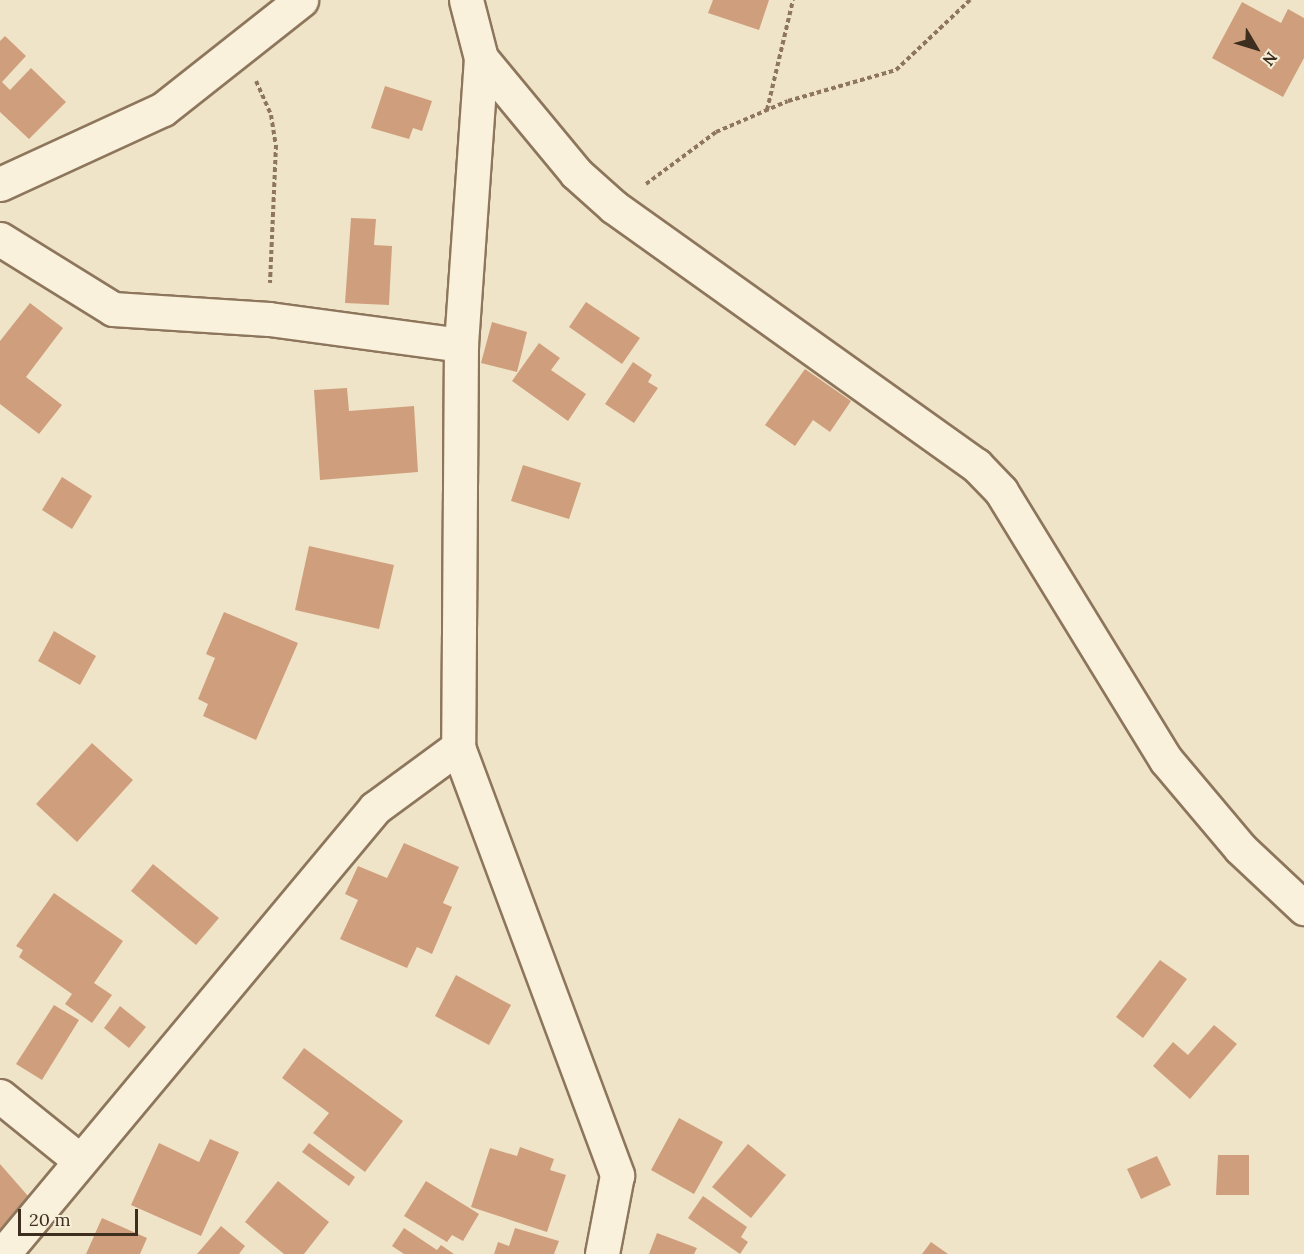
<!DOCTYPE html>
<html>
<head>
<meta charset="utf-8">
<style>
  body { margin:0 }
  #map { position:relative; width:1304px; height:1254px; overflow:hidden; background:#f0e4c8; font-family:Lora,serif }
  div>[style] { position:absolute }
  .building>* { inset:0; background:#cf9f7d }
  .path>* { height:4px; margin-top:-2px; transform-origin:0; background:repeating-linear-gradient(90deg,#8d765c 0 4.5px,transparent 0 7.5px) }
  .roads { filter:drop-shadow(2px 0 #8d765c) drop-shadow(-2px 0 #8d765c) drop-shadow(0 2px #8d765c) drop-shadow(0 -2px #8d765c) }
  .street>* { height:33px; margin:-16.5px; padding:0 16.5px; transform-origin:16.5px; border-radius:16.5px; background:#faf1dc }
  span { translate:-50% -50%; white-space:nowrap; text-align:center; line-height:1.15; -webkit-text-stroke:4.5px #f7eed8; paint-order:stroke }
  .north { position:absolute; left:1226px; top:18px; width:60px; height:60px; -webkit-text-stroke:4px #f7eed8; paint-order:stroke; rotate:128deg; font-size:16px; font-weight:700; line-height:24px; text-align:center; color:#3d2e20 }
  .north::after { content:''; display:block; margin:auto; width:21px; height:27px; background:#3d2e20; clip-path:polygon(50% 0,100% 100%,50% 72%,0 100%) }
  .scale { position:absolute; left:18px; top:1209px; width:120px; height:27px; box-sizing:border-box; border:3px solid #3d2e20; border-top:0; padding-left:8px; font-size:18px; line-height:21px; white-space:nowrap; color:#3d2e20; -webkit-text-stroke:4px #f7eed8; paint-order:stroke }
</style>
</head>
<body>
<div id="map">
  <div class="building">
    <i style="clip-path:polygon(713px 0,769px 0,759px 30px,708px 13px)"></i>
    <i style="clip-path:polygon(1242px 2px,1281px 23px,1288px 9px,1304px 18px,1304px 58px,1283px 97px,1212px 58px)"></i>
    <i style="clip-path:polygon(5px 36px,26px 56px,2px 82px,10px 90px,31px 68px,66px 102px,29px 139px,0 112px,0 41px)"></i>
    <i style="clip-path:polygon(385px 86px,432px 101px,422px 131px,413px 128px,409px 139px,371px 128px)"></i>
    <i style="clip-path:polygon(351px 218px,376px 219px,374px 245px,392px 246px,389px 305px,345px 303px)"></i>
    <i style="clip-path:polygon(586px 302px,640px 338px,622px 364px,569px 327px)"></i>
    <i style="clip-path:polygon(30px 303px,63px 328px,26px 377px,62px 405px,39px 434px,0 404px,0 341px)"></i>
    <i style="clip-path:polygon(492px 322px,527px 332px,517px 372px,481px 363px)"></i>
    <i style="clip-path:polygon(539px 343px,560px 358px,551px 370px,586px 394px,568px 421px,512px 381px)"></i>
    <i style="clip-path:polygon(633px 362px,652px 375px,648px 382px,658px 388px,634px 423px,605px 404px)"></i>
    <i style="clip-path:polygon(805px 369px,851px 401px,830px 432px,813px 420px,795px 446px,765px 425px)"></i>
    <i style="clip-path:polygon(347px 388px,349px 411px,414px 406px,418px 472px,320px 480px,314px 390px)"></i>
    <i style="clip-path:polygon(523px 465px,581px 483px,569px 519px,511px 501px)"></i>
    <i style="clip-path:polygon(62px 477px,92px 496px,72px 529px,42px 510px)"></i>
    <i style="clip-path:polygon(309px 546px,394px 565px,379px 629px,295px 610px)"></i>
    <i style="clip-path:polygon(224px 612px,298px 643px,256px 740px,203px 716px,208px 704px,198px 699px,215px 658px,206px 654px)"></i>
    <i style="clip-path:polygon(54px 631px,96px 656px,80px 685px,38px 661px)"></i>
    <i style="clip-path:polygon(92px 743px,133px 780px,77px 842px,36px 804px)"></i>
    <i style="clip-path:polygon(404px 843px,459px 867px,443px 903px,452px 907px,432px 954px,417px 947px,407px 968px,340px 939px,358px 900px,345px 894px,358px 866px,387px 878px)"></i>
    <i style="clip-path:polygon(153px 864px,219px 918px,196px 945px,131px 891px)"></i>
    <i style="clip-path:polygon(54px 893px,123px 941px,94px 983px,112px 995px,92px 1023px,65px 1004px,72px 994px,19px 957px,23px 950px,16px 946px)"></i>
    <i style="clip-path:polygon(1160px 960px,1187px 979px,1143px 1038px,1116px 1017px)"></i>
    <i style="clip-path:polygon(456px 975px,511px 1005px,489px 1045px,435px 1016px)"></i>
    <i style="clip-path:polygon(54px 1005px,79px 1020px,42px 1080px,16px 1064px)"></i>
    <i style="clip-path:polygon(120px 1006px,146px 1027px,129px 1048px,104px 1028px)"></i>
    <i style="clip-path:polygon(1214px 1025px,1237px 1044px,1190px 1099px,1153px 1066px,1173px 1042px,1188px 1055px)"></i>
    <i style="clip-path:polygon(304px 1048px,403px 1121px,365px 1172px,313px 1133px,329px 1113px,282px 1078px)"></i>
    <i style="clip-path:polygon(679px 1118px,723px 1142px,694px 1194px,651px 1170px)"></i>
    <i style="clip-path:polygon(210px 1139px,239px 1152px,201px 1236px,131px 1205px,159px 1143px,199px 1162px)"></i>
    <i style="clip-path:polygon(309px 1143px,355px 1177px,349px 1186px,302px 1152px)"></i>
    <i style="clip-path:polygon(748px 1144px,786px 1175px,751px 1218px,712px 1187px)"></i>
    <i style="clip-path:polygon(520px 1147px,554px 1159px,550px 1170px,566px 1175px,547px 1232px,471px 1207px,490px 1148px,517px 1156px)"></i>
    <i style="clip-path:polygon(1218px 1155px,1249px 1155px,1249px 1195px,1216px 1195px)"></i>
    <i style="clip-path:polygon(1157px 1156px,1171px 1185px,1141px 1199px,1127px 1169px)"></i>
    <i style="clip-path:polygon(0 1164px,35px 1204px,0 1234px)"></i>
    <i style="clip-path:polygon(278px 1181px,329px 1222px,304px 1254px,284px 1254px,245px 1222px)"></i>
    <i style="clip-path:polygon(426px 1181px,479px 1214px,463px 1241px,452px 1235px,447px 1242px,404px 1216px)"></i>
    <i style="clip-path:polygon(703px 1196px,747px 1227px,741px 1237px,748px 1242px,740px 1254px,688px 1218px)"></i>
    <i style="clip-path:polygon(102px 1218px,147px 1238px,140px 1254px,86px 1254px)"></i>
    <i style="clip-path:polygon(221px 1226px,245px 1246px,239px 1254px,197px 1254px)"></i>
    <i style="clip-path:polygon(404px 1228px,437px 1250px,441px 1245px,454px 1254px,404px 1254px,392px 1246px)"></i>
    <i style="clip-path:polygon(515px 1228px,559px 1241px,554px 1254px,494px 1254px,498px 1242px,509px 1246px)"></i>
    <i style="clip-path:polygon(657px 1233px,697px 1248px,694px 1254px,649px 1254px)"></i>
    <i style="clip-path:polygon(931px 1242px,948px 1254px,922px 1254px)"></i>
  </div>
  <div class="path">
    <i style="left:256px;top:81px;width:37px;rotate:66deg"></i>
    <i style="left:271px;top:115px;width:30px;rotate:81deg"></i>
    <i style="left:276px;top:145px;width:138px;rotate:92.5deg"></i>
    <i style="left:767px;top:110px;width:113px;rotate:-76.7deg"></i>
    <i style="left:646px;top:184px;width:87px;rotate:-36.6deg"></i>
    <i style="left:716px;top:132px;width:78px;rotate:-23.3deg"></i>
    <i style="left:788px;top:101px;width:112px;rotate:-16deg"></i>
    <i style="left:896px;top:70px;width:102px;rotate:-43.4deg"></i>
  </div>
  <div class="roads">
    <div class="street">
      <i style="left:466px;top:0;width:60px;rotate:75.5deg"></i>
      <i style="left:481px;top:58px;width:149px;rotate:50.4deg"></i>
      <i style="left:576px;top:173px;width:51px;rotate:41.8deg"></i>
      <i style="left:614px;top:207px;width:445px;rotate:35.5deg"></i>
      <i style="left:976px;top:465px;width:36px;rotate:46deg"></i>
      <i style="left:1001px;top:491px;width:316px;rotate:58.5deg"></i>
      <i style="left:1166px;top:760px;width:115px;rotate:49.9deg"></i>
      <i style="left:1240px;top:848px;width:88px;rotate:43.2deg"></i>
      <i style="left:481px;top:58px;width:288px;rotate:94deg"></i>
      <i style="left:461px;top:345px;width:402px;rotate:90.4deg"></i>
      <i style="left:458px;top:747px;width:457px;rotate:69.6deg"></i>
      <i style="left:617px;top:1175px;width:80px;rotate:100.8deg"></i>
      <i style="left:0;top:184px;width:179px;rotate:-24.7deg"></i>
      <i style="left:163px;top:109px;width:176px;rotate:-38.3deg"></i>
      <i style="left:0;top:239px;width:133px;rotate:31.8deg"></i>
      <i style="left:113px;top:309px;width:156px;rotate:3.7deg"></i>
      <i style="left:269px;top:319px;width:194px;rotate:7.7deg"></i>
      <i style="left:0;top:1096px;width:100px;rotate:38.9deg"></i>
      <i style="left:3px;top:1254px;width:581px;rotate:-50.17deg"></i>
      <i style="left:375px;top:808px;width:103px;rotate:-36.3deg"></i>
    </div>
  </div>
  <div class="north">N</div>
  <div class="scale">20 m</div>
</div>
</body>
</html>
